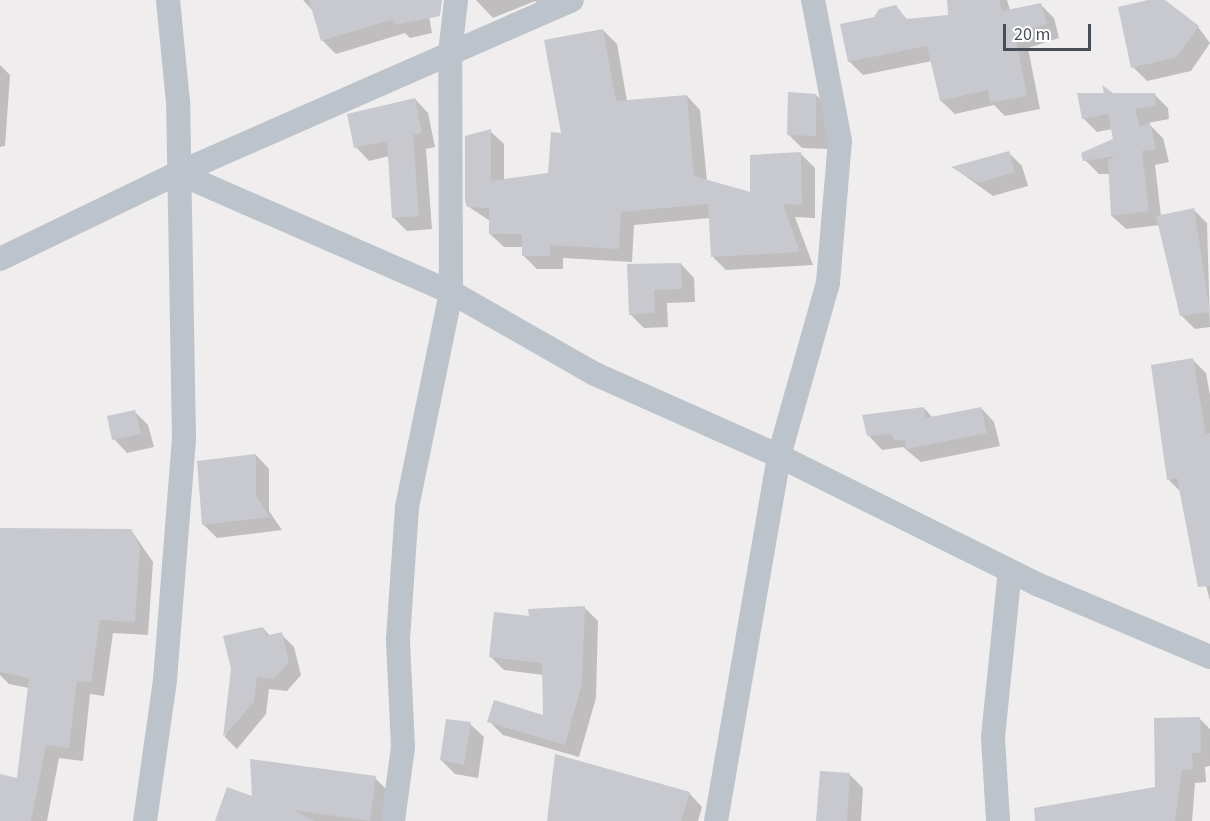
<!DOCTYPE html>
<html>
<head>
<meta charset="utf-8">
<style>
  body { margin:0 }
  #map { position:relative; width:1210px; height:821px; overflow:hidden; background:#efeded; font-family:"Source Sans 3",sans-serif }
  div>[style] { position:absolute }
  .shadow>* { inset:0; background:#0003 }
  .building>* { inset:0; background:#c7c9cf }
  .minor>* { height:24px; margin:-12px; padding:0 12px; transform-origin:12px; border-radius:12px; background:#bdc3ca }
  span { translate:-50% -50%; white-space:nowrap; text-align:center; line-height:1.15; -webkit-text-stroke:4.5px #fff; paint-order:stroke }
  .scale { position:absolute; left:1003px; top:24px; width:88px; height:27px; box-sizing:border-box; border:3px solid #474e58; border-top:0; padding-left:8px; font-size:18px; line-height:21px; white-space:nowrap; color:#474e58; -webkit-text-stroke:4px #fff; paint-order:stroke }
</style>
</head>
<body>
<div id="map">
  <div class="shadow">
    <i style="clip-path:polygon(303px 0,426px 0,432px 33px,410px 38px,405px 33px,336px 54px,322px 40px,313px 11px)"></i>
    <i style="clip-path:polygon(476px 0,563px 0,540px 6px,535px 1px,493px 18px)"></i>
    <i style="clip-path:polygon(949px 0,1007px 0,1010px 10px,1040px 4px,1054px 18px,1059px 38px,1028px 48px,1040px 109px,1005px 116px,994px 105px,955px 114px,941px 101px,932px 61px,863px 75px,849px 61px,875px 18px,895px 7px,908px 20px,950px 16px)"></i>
    <i style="clip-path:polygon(1154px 0,1162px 0,1198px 27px,1210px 43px,1191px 71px,1147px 81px,1133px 67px)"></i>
    <i style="clip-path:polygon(603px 30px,617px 44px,627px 101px,687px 96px,700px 110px,707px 181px,752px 194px,801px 154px,815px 168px,815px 218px,795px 217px,813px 265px,726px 270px,712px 256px,710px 218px,634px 225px,632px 262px,563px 258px,563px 269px,537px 269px,524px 256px,523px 247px,504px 247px,490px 234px,490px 221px,469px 207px,490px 131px,504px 144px,504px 181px,550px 174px)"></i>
    <i style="clip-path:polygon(0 65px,10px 75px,5px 146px,0 147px)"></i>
    <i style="clip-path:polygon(1154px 94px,1168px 108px,1169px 119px,1148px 123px,1163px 138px,1169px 162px,1155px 165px,1161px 216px,1193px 209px,1207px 223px,1210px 327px,1195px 329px,1181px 315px,1160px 225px,1126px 229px,1112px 216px,1110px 174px,1099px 174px,1085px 160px,1115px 140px,1112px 129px,1097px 132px,1083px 118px,1112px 95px)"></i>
    <i style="clip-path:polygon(816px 95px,830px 109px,829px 149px,802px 148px,788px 134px)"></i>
    <i style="clip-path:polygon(415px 99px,428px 113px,435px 147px,426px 149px,432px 229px,407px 231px,393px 217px,389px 156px,369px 161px,356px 147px)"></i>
    <i style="clip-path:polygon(1009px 153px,1022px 166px,1028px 186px,993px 196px,954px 168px)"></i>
    <i style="clip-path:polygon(681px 264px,694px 278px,695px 302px,667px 303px,668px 327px,644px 328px,630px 314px,628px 266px)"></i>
    <i style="clip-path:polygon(1193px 360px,1206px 373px,1210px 395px,1210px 601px,1182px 493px,1168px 479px)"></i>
    <i style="clip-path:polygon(924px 408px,933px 418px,981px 408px,994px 422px,1000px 446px,921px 462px,903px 447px,882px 450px,869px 436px)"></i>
    <i style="clip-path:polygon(135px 412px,148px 425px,154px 447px,127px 453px,114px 439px)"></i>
    <i style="clip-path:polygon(256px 455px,269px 469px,269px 511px,282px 530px,217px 538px,203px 524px)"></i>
    <i style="clip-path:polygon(0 530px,131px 530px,153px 562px,148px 635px,113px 633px,104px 696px,90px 694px,83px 761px,59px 758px,47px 821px,0 821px,0 776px,19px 779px,29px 688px,9px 684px,0 675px)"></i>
    <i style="clip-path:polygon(584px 607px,598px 621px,596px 698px,579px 757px,503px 735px,489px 721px,544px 717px,543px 675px,504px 670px,490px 656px,531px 617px)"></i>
    <i style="clip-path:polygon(263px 628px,271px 637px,281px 634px,294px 647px,301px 675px,287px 691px,269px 689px,266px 714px,237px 749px,225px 737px,233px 669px)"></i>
    <i style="clip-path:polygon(1199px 718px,1210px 729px,1210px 766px,1205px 767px,1206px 782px,1195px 783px,1192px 821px,1074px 821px,1157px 789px)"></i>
    <i style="clip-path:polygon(470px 724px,484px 737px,478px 778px,455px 774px,441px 760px)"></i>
    <i style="clip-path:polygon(850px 775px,863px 788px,861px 821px,818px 821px)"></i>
    <i style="clip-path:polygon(375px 778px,393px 796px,390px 821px,221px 821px,253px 798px)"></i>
    <i style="clip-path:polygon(689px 793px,702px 807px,698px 821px,548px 821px)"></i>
  </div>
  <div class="building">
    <i style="clip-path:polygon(309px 0,442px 0,440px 16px,395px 25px,391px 20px,321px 41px)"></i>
    <i style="clip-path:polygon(947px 0,999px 0,1002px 11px,1041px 3px,1047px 24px,1015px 34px,1027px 96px,990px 103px,988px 90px,940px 101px,927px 46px,848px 62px,840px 24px,874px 17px,879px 9px,896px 5px,906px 19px,948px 15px)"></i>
    <i style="clip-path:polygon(1148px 0,1165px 0,1199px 26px,1177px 57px,1131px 68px,1118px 7px)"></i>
    <i style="clip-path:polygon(603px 29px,616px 101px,687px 95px,694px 176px,750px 192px,750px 155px,801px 152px,802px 205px,783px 204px,800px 252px,711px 257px,708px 204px,621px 212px,619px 249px,550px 245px,550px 256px,522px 256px,522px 234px,489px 234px,489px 208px,467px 207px,465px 201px,465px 136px,491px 129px,491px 181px,548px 173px,551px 132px,561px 133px,544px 40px)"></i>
    <i style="clip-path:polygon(1102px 85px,1113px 93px,1155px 93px,1156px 106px,1135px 109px,1140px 127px,1150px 123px,1156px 149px,1142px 151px,1149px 211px,1111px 216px,1108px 160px,1116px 156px,1083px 161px,1081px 153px,1113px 139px,1108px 114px,1082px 119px,1077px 93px,1104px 93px)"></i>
    <i style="clip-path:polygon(788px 92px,816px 94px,816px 136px,787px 135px)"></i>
    <i style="clip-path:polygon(415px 98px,422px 133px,413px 135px,419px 216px,392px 218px,387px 141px,354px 148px,347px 114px)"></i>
    <i style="clip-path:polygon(1009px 151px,1015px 172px,978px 183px,951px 167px)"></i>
    <i style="clip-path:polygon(1194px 208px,1210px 312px,1180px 316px,1156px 216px)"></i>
    <i style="clip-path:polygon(681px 263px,682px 289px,654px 290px,655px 313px,629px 315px,627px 264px)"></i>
    <i style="clip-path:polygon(1193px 358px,1206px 434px,1210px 433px,1210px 586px,1198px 587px,1177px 478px,1167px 480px,1151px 365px)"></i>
    <i style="clip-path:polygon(924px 407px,926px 418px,981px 407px,987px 433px,906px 449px,905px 440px,894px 440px,891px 434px,867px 436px,862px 415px)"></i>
    <i style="clip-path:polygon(135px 410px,141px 434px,112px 440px,107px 416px)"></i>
    <i style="clip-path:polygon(256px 454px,256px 496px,270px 517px,202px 525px,197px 461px)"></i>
    <i style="clip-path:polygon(0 528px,131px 529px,140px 547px,135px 622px,100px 620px,91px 683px,77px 681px,69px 748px,46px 745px,31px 821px,0 821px,0 774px,17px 778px,29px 678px,0 672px)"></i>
    <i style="clip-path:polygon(585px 606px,582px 683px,565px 745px,487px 722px,494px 700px,543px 715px,542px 663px,489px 657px,494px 612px,529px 616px,528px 609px)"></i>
    <i style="clip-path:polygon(263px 627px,266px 636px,282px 632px,289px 662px,274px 679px,257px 677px,254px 702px,223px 737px,231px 669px,223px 636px)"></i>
    <i style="clip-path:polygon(1200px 717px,1201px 753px,1192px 753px,1193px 769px,1182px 770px,1175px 821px,1035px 821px,1034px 808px,1155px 787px,1154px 718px)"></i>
    <i style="clip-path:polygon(446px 719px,471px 722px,464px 765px,440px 760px)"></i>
    <i style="clip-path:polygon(555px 754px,690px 792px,681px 821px,547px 821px)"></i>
    <i style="clip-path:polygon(250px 759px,376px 776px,370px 821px,293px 810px,314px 821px,215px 821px,227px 787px,252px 796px)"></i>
    <i style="clip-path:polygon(820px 771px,850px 773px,847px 821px,816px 821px)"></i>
  </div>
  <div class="minor">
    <i style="left:178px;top:173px;width:298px;rotate:23.6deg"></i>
    <i style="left:451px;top:292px;width:166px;rotate:29.7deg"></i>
    <i style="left:595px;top:374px;width:201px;rotate:24deg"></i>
    <i style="left:779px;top:456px;width:290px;rotate:26.4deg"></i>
    <i style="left:1039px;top:585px;width:186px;rotate:22.8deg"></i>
    <i style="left:0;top:259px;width:198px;rotate:-25.8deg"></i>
    <i style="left:178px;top:173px;width:430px;rotate:-23.7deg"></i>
    <i style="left:145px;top:821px;width:142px;rotate:-81.9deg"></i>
    <i style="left:165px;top:680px;width:241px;rotate:-85.5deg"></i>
    <i style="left:184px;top:440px;width:338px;rotate:-91deg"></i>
    <i style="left:178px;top:102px;width:102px;rotate:-95.6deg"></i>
    <i style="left:393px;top:821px;width:75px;rotate:-82.3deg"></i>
    <i style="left:403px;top:747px;width:108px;rotate:-92.7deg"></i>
    <i style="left:398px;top:639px;width:132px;rotate:-86.1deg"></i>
    <i style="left:407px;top:507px;width:219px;rotate:-78.4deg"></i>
    <i style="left:451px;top:292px;width:239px;rotate:-90.2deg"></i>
    <i style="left:450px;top:53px;width:53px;rotate:-83.5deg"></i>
    <i style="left:716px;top:821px;width:370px;rotate:-80.2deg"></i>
    <i style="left:779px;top:456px;width:180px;rotate:-74.2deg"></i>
    <i style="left:828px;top:283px;width:143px;rotate:-85.2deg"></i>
    <i style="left:840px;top:141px;width:144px;rotate:-100.8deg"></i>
    <i style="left:998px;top:821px;width:84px;rotate:-93.4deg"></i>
    <i style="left:993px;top:737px;width:167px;rotate:-84.2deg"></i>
  </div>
  <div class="scale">20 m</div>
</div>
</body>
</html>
